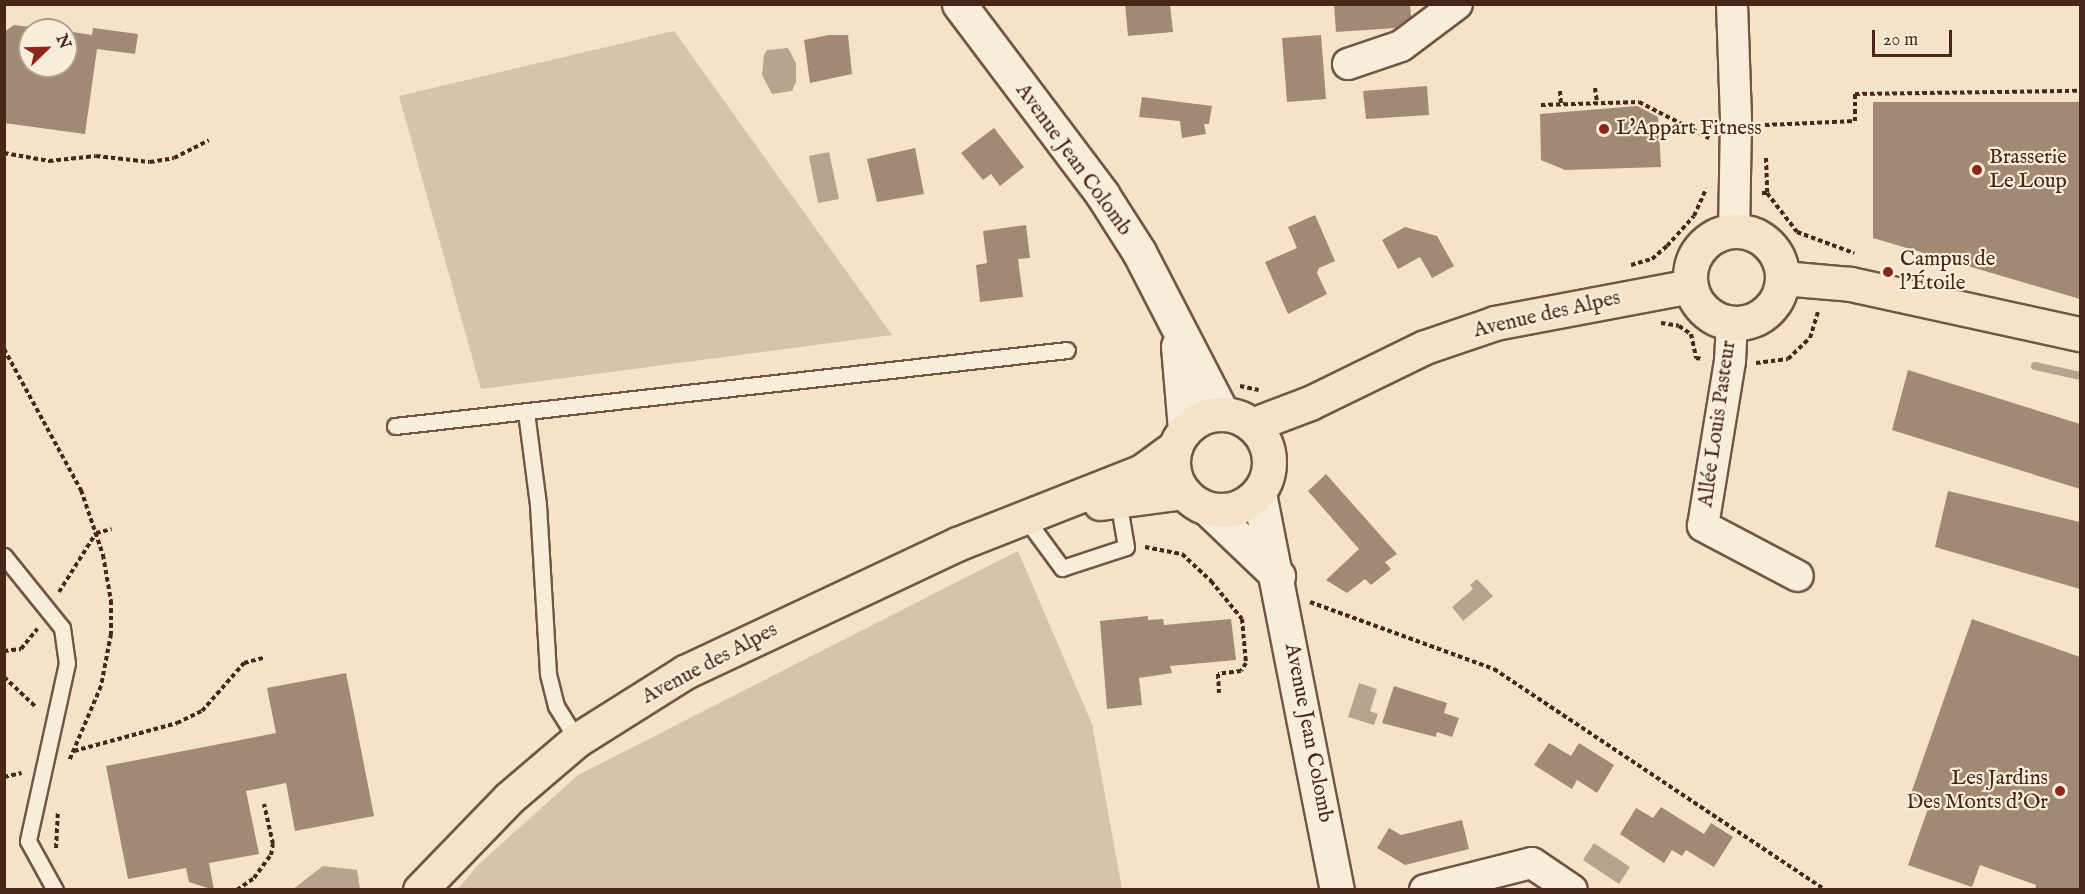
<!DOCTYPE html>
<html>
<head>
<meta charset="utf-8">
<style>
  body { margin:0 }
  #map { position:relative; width:2085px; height:894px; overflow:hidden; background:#f4e3c8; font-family:"IM FELL English",serif }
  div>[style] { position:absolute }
  .green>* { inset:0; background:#d7c3aa }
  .water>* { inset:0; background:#b9a38c }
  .stream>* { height:8px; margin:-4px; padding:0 4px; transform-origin:4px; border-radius:4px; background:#b9a38c }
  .building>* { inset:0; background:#a18973 }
  .path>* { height:4px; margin-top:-2px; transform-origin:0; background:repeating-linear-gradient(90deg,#472717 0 4.5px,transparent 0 7.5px) }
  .roads { filter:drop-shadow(2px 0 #725643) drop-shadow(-2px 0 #725643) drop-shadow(0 2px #725643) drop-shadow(0 -2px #725643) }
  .service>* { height:15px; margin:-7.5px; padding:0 7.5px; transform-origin:7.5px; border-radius:7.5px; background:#f8eddb }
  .minor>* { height:30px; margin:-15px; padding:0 15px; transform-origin:15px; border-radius:15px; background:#f8eddb }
  .tertiary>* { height:33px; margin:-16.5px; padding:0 16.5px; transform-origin:16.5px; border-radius:16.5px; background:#f8eddb }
  .primary>* { height:33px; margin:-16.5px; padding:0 16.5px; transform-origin:16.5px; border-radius:16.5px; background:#f4e3c8 }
  .primary>.ring { margin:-16.5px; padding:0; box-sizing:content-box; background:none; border:33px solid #f4e3c8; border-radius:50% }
  .dots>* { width:16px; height:16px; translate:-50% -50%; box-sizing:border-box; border:3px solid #f8eddb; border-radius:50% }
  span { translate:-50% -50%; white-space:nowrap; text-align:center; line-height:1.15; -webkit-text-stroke:4.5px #f8eddb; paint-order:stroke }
  .poi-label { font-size:21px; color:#472717 }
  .left { translate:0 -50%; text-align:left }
  .right { translate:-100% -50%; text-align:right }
  .street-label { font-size:21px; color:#472717 }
  .frame { position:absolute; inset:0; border:6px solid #472717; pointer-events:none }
  .north { position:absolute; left:18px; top:18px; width:60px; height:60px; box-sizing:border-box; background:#f8eddb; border:2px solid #b19e8d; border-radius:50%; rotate:67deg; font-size:16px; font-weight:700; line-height:24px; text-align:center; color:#472717 }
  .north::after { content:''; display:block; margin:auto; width:21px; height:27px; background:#8f2418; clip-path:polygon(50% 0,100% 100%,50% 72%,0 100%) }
  .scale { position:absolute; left:1872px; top:30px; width:80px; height:27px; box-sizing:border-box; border:3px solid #472717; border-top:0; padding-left:8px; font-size:18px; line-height:21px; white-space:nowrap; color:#472717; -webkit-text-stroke:4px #f8eddb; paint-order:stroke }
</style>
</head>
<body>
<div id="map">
  <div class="green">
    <i style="clip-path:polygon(674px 31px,892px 335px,481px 389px,399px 96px)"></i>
    <i style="clip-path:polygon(1018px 551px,1092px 724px,1122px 889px,458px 889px,478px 865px,578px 775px)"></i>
  </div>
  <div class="water">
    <i style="clip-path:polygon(788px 48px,796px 63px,796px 82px,792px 91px,772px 94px,762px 75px,764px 55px,767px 50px)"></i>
    <i style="clip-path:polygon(829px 152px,839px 199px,818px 203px,809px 156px)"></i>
    <i style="clip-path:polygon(1477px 579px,1493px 596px,1463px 621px,1452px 607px,1473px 589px,1470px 585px)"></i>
    <i style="clip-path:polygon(1359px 683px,1377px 689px,1370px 711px,1378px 714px,1374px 725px,1348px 717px)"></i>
    <i style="clip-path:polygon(1594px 843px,1630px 867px,1619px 884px,1583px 860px)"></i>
    <i style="clip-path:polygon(323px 866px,357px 870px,360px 889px,293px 889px)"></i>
  </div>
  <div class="stream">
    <i style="left:2035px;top:366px;width:46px;rotate:12.5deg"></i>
  </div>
  <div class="building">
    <i style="clip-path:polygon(1125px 4px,1170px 4px,1173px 32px,1128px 36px)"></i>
    <i style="clip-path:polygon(1334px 4px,1410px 4px,1411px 17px,1396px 28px,1336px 32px)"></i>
    <i style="clip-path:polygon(14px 25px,55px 30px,30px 30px,30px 66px,66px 66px,66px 31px,92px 35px,93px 28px,138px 34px,135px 54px,97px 49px,85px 134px,4px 123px,4px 32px)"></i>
    <i style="clip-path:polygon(829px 35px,848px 35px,852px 74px,810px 83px,804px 40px)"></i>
    <i style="clip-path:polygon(1321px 35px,1326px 99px,1287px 102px,1282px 38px)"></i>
    <i style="clip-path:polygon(1427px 86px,1429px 115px,1366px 119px,1363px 91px)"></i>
    <i style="clip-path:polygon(1142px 97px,1212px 106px,1209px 124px,1204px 124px,1206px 134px,1182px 138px,1180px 121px,1139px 117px)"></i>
    <i style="clip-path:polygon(1873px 102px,2080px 102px,2080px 299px,1873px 238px)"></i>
    <i style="clip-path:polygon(1637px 106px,1658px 117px,1661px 167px,1565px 170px,1541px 160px,1540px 114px)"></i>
    <i style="clip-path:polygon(994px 128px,1024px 167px,1000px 186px,991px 174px,983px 180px,961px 153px)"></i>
    <i style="clip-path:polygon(915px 148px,924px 194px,877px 202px,867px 159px)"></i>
    <i style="clip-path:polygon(1315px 215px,1335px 261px,1319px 268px,1317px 273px,1327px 294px,1288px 314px,1265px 262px,1297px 248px,1288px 227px)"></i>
    <i style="clip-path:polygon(1026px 225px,1030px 258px,1018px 259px,1023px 297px,980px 302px,976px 265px,987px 263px,983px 231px)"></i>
    <i style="clip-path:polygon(1405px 227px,1437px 236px,1454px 266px,1432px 278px,1420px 257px,1398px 269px,1382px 240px)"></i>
    <i style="clip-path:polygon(1908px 370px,2080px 424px,2080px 489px,1892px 430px)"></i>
    <i style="clip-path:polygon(1326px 474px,1397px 554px,1385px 562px,1391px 569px,1371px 585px,1365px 579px,1347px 593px,1326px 580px,1359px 549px,1308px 491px)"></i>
    <i style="clip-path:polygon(1948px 491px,2080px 522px,2080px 589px,1935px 547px)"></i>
    <i style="clip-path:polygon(1148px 616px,1148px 620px,1163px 619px,1164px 625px,1231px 619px,1236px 660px,1170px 666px,1172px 673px,1139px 678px,1142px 705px,1107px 709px,1100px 621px)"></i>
    <i style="clip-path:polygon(1972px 619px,2080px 657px,2080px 890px,2035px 890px,2036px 885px,1980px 865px,1972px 887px,1908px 865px,1929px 806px,1909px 799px)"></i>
    <i style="clip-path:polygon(346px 673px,374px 816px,295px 831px,286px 783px,246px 791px,259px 854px,209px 863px,214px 890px,189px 882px,186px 868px,128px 879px,106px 766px,276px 733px,267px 688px)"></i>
    <i style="clip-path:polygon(1394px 686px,1447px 703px,1444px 713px,1459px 718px,1452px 737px,1437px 732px,1436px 737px,1382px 723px)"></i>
    <i style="clip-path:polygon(1549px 743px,1571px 756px,1579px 743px,1614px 765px,1597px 793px,1577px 780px,1572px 789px,1534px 765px)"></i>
    <i style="clip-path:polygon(1661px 807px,1704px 834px,1711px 823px,1733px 837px,1714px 867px,1686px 850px,1682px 856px,1672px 850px,1664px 863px,1620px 834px,1636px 808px,1653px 818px)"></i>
    <i style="clip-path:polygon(1462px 820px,1469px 849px,1405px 865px,1377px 848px,1389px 828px,1401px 835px)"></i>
  </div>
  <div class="path">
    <i style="left:1595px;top:88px;width:15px;rotate:82deg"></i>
    <i style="left:1560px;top:91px;width:14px;rotate:86deg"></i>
    <i style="left:1541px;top:105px;width:98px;rotate:-1.8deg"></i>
    <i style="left:1639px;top:102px;width:79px;rotate:27.2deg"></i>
    <i style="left:1765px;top:125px;width:90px;rotate:-2.5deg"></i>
    <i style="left:1855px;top:121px;width:27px;rotate:-90deg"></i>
    <i style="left:1855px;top:94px;width:225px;rotate:-0.8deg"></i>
    <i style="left:4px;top:153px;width:46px;rotate:10.1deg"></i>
    <i style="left:49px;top:161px;width:47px;rotate:-6.1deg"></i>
    <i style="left:96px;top:156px;width:54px;rotate:6.3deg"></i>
    <i style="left:150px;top:162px;width:24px;rotate:-9deg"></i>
    <i style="left:174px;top:158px;width:39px;rotate:-27deg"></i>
    <i style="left:1766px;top:158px;width:35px;rotate:88deg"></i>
    <i style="left:1762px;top:193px;width:5px"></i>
    <i style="left:1767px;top:193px;width:49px;rotate:52.4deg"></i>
    <i style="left:1797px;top:232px;width:61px;rotate:20.2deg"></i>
    <i style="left:1631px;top:265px;width:22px;rotate:-16deg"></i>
    <i style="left:1652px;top:259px;width:20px;rotate:-41deg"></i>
    <i style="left:1667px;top:246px;width:40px;rotate:-48deg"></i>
    <i style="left:1694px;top:216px;width:30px;rotate:-66deg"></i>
    <i style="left:1661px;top:323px;width:18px;rotate:9deg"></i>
    <i style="left:1679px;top:326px;width:14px;rotate:34deg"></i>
    <i style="left:1691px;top:334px;width:25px;rotate:78deg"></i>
    <i style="left:1696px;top:358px;width:7px;rotate:8deg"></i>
    <i style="left:4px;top:349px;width:161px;rotate:61.4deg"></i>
    <i style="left:81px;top:490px;width:69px;rotate:71.3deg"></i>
    <i style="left:103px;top:555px;width:47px;rotate:80.1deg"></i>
    <i style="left:111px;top:601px;width:33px;rotate:90deg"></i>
    <i style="left:111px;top:634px;width:53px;rotate:100.9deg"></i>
    <i style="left:101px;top:686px;width:82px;rotate:113.1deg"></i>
    <i style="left:1756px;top:363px;width:32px;rotate:-7deg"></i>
    <i style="left:1788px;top:359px;width:30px;rotate:-44deg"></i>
    <i style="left:1810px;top:338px;width:28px;rotate:-73deg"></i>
    <i style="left:1240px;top:386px;width:19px;rotate:12deg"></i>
    <i style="left:1145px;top:547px;width:38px;rotate:11deg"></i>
    <i style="left:1182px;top:554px;width:40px;rotate:43deg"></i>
    <i style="left:1211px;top:581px;width:49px;rotate:50.8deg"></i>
    <i style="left:1242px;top:619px;width:44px;rotate:84.8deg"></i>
    <i style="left:1246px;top:663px;width:9px;rotate:122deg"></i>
    <i style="left:1241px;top:671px;width:23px;rotate:173deg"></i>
    <i style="left:1218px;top:674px;width:19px;rotate:87deg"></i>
    <i style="left:59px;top:592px;width:70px;rotate:-57.9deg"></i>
    <i style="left:96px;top:533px;width:16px;rotate:-14deg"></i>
    <i style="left:1310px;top:602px;width:196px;rotate:20deg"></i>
    <i style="left:1494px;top:669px;width:399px;rotate:33.7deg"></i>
    <i style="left:4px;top:651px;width:17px;rotate:-7deg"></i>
    <i style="left:21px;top:649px;width:26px;rotate:-51deg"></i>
    <i style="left:4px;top:677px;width:44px;rotate:43.2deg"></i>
    <i style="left:74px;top:751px;width:107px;rotate:-15.2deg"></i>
    <i style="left:177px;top:723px;width:28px;rotate:-26deg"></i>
    <i style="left:202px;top:711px;width:64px;rotate:-48.8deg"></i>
    <i style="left:244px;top:663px;width:20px;rotate:-15deg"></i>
    <i style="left:4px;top:777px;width:18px;rotate:-13deg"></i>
    <i style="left:56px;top:848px;width:37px;rotate:-87deg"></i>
    <i style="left:237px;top:890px;width:21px;rotate:-35deg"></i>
    <i style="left:254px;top:878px;width:29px;rotate:-54deg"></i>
    <i style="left:271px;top:855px;width:11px;rotate:-80deg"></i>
    <i style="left:273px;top:844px;width:41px;rotate:-102.7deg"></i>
  </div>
  <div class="roads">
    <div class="service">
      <i style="left:526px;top:412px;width:94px;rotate:82.6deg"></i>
      <i style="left:538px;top:505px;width:169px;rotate:86.6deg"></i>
      <i style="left:548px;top:674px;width:33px;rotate:76deg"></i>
      <i style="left:556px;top:706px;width:40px;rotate:58deg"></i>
      <i style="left:395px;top:426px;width:676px;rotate:-6.45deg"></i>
      <i style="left:1026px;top:519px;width:61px;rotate:53.7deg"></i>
      <i style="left:1062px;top:568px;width:67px;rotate:-18.2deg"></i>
      <i style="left:1126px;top:547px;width:48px;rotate:-99.7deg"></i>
      <i style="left:4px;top:556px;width:92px;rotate:51.1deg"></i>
      <i style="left:62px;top:628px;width:35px;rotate:82deg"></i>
      <i style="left:67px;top:663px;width:182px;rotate:102.4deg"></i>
      <i style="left:28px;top:841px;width:56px;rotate:61.1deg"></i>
    </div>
    <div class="minor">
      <i style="left:1732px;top:4px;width:116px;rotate:88deg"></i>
      <i style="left:1736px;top:120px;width:111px;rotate:91deg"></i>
      <i style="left:1348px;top:64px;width:56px;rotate:-18.8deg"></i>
      <i style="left:1401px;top:46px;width:70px;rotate:-36.9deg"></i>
      <i style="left:1732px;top:323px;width:38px;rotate:93deg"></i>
      <i style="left:1730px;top:361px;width:167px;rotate:99.3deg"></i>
      <i style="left:1703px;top:526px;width:107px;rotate:27.8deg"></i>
      <i style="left:1425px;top:890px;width:110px;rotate:-14.2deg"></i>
      <i style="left:1532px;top:863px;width:48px;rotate:34deg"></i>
    </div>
    <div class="tertiary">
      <i style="left:959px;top:4px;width:238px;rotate:53deg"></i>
      <i style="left:1102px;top:194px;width:69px;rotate:57.5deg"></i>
      <i style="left:1139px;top:252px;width:181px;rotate:62.7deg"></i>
      <i style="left:1178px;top:346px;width:83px;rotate:85.2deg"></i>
      <i style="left:1259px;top:493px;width:405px;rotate:78.9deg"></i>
      <i style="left:1208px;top:509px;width:97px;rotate:43.7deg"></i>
    </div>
    <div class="primary">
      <i class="ring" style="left:1690px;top:231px;width:59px;height:59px"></i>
      <i style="left:1782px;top:278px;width:68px;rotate:5deg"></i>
      <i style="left:1850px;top:284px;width:235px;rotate:12.3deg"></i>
      <i class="ring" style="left:1173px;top:414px;width:63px;height:63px"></i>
      <i style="left:1252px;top:425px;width:62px;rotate:-20.8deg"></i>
      <i style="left:1310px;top:403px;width:128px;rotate:-26deg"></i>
      <i style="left:1425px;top:347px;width:74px;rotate:-18.9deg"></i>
      <i style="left:1495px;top:323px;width:199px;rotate:-10.7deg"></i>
      <i style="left:1100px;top:503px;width:84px;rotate:-7.5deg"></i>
      <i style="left:420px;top:890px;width:128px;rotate:-45.9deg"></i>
      <i style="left:509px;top:798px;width:89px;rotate:-40.5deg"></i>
      <i style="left:577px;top:740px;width:128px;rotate:-32.2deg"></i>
      <i style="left:685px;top:672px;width:301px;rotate:-25.2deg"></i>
      <i style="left:957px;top:544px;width:199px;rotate:-21.5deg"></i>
      <i style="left:1142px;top:471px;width:41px;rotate:-36deg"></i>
    </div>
  </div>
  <div class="dots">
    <i style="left:1604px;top:129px;background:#8f2418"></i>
    <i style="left:1977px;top:170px;background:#8f2418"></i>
    <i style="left:1888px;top:272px;background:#8f2418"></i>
    <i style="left:2060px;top:791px;background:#8f2418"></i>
  </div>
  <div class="poi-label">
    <span class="left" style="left:1616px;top:129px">L'Appart Fitness</span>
    <span class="left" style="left:1989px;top:170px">Brasserie<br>Le Loup</span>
    <span class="left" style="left:1900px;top:272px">Campus de<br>l'Étoile</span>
    <span class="right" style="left:2048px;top:791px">Les Jardins<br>Des Monts d'Or</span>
  </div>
  <div class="street-label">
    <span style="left:1073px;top:160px;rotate:54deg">Avenue Jean Colomb</span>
    <span style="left:1547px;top:315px;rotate:-13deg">Avenue des Alpes</span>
    <span style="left:1718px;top:424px;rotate:-82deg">Allée Louis Pasteur</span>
    <span style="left:710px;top:664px;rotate:-28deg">Avenue des Alpes</span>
    <span style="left:1308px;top:733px;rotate:79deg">Avenue Jean Colomb</span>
  </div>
  <div class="frame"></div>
  <div class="north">N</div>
  <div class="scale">20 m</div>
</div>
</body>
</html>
